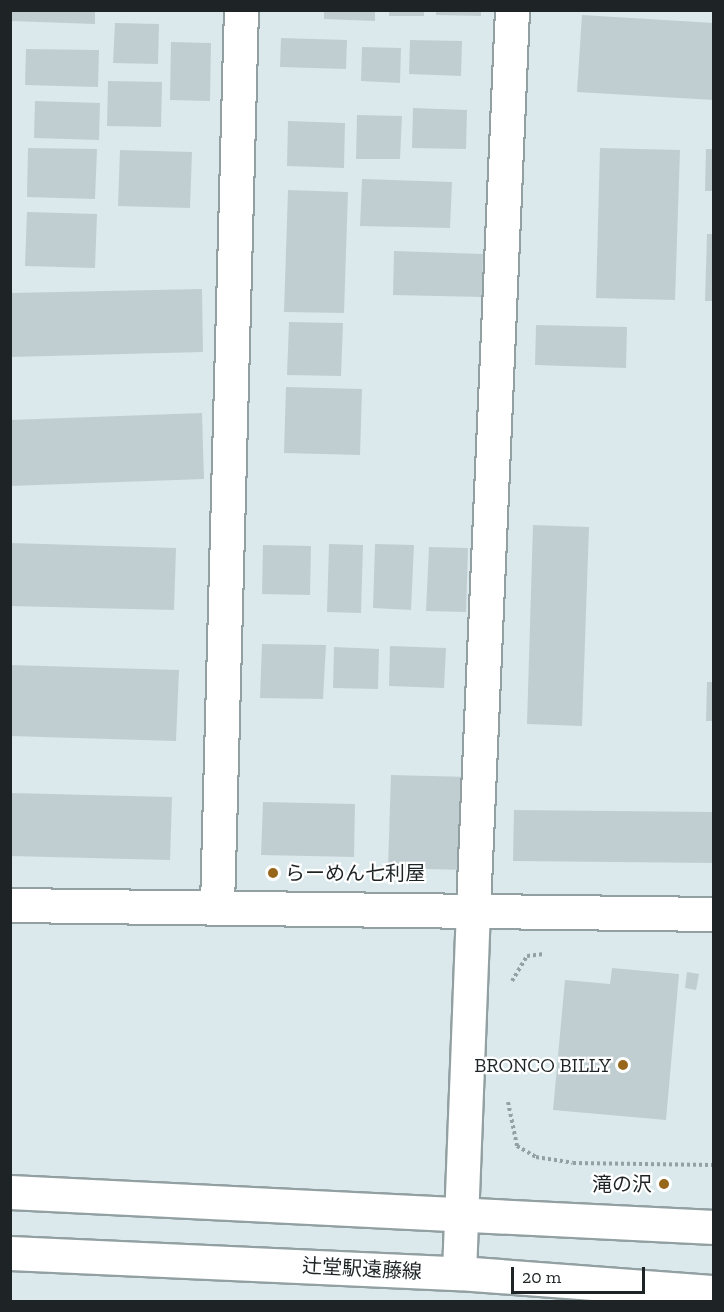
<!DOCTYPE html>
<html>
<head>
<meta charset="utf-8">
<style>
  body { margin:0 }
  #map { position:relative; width:724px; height:1312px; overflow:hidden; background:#dbe9ec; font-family:"Zilla Slab","Noto Sans JP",serif }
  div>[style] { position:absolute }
  .building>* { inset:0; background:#c1ced1 }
  .path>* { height:4px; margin-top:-2px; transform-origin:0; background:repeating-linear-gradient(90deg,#95a0a2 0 3px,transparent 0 6px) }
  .roads { filter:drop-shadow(2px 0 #92a0a2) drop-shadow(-2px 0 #92a0a2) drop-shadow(0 2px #92a0a2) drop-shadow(0 -2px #92a0a2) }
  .minor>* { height:33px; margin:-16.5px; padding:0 16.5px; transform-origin:16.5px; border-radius:16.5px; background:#fff }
  .tertiary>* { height:33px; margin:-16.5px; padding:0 16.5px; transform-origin:16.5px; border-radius:16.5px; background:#fff }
  .dots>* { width:16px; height:16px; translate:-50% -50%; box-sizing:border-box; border:3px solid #fff; border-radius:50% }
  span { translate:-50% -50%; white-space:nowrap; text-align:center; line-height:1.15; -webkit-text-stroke:4.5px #fff; paint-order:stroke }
  .poi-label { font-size:20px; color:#1e2425 }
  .left { translate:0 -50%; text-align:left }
  .right { translate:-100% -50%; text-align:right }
  .street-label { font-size:20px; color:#1e2425 }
  .frame { position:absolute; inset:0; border:12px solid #1e2425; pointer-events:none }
  .scale { position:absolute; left:511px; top:1267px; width:134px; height:27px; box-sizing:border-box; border:3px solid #1e2425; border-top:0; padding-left:8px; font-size:18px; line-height:21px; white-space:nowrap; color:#1e2425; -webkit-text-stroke:4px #fff; paint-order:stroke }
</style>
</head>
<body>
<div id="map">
  <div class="building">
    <i style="clip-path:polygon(10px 10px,95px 10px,95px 24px,10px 21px)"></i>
    <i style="clip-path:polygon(324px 10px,375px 10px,375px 21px,324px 19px)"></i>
    <i style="clip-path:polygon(389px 10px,424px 10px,424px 16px,389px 16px)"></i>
    <i style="clip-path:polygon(436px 10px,481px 10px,481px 16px,436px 15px)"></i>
    <i style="clip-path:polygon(582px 15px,714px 23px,714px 100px,577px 92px)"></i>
    <i style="clip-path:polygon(115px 23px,159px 24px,158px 64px,113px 63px)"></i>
    <i style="clip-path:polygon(281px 38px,347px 40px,346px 69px,280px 67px)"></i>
    <i style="clip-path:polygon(410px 40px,462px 41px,461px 76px,409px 74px)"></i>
    <i style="clip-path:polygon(171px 42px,211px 43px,210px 101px,170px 100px)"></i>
    <i style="clip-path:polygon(362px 47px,401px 48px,400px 83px,361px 81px)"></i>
    <i style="clip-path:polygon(26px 49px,99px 50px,98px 87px,25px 85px)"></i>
    <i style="clip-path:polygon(108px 81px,162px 82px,161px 127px,107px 126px)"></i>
    <i style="clip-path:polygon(35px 101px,100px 103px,99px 140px,34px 138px)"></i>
    <i style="clip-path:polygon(413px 108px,467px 110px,466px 149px,412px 148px)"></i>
    <i style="clip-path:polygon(357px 115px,402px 116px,400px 159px,356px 159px)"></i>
    <i style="clip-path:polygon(288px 121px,345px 123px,344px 168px,287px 166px)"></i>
    <i style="clip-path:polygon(28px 148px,97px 149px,95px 199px,27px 197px)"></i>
    <i style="clip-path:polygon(600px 148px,680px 150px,675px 300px,596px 298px)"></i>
    <i style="clip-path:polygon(706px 149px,714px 149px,714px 191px,705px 191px)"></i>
    <i style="clip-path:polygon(120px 150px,192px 152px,190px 208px,118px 206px)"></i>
    <i style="clip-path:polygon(362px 179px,452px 182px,450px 228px,360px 226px)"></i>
    <i style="clip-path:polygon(288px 190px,348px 192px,344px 313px,284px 312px)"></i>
    <i style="clip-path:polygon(27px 212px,97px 214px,95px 268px,25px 266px)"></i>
    <i style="clip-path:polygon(707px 234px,714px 234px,714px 301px,705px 301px)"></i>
    <i style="clip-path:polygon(394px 251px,483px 254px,482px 297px,393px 295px)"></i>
    <i style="clip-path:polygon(202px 289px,203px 352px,10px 357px,10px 293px)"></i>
    <i style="clip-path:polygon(289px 322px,343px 323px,341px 376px,287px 375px)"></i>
    <i style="clip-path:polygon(536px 325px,627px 327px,626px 368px,535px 365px)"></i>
    <i style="clip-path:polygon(286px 387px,362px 389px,360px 455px,284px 453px)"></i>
    <i style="clip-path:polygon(202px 413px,204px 479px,10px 486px,10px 420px)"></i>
    <i style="clip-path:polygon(533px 525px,589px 527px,582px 726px,527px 724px)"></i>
    <i style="clip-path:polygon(10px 543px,176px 548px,174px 610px,10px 606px)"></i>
    <i style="clip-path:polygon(329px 544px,363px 545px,361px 613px,327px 612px)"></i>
    <i style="clip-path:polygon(375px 544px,414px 545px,411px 610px,373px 608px)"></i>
    <i style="clip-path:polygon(263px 545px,311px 546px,310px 595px,262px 594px)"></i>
    <i style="clip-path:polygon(429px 547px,468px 548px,466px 612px,426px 611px)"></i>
    <i style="clip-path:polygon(262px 644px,326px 645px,323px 699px,260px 698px)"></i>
    <i style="clip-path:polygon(390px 646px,446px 648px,444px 688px,389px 686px)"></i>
    <i style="clip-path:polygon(334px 647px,379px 649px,378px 689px,333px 688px)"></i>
    <i style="clip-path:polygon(10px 665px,179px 670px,176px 741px,10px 736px)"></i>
    <i style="clip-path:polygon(707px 682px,714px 682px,714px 721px,706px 721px)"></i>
    <i style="clip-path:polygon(391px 775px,470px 777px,467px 870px,388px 868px)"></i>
    <i style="clip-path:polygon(10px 793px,172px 797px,170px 860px,10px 856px)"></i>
    <i style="clip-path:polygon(263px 802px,355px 804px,354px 857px,261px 855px)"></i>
    <i style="clip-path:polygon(514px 810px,714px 812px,714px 863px,513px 861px)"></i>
    <i style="clip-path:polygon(612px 968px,679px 974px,666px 1120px,553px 1110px,565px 980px,610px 984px)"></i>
    <i style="clip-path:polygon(687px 972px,699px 974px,696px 990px,685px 988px)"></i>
  </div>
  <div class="path">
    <i style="left:512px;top:981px;width:29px;rotate:-59deg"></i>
    <i style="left:527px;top:956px;width:17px;rotate:-7deg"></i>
    <i style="left:508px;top:1102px;width:45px;rotate:78.4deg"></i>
    <i style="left:517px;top:1146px;width:22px;rotate:30deg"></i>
    <i style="left:536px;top:1157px;width:37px;rotate:9deg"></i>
    <i style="left:573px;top:1163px;width:141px;rotate:0.8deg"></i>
  </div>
  <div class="roads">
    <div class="minor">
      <i style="left:217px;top:906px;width:896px;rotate:-88.47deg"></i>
      <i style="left:473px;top:907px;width:898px;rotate:-87.51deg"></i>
    </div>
    <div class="tertiary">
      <i style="left:10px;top:905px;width:704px;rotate:0.73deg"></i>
      <i style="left:10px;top:1192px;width:705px;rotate:2.85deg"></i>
      <i style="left:10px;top:1253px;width:449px;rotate:2.6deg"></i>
      <i style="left:459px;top:1273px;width:256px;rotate:4.3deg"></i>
      <i style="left:459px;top:1273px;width:366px;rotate:-87.8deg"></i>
    </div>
  </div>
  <div class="dots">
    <i style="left:273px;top:873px;background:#98661a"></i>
    <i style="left:623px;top:1065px;background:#98661a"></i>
    <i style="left:664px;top:1184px;background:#98661a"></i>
  </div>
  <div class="poi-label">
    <span class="left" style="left:285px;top:873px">らーめん七利屋</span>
    <span class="right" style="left:611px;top:1065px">BRONCO BILLY</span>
    <span class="right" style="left:652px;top:1184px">滝の沢</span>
  </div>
  <div class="street-label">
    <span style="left:362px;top:1269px;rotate:3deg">辻堂駅遠藤線</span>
  </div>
  <div class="frame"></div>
  <div class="scale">20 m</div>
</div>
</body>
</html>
